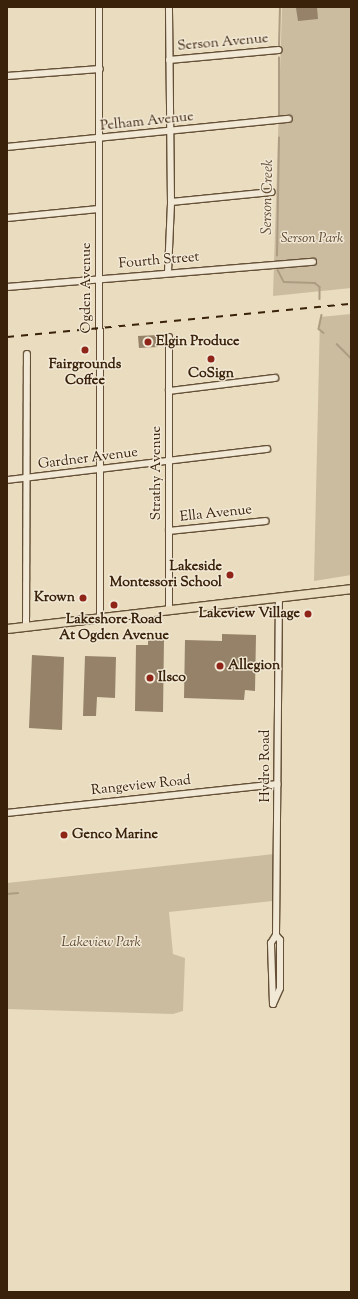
<!DOCTYPE html>
<html>
<head>
<meta charset="utf-8">
<style>
  body { margin:0 }
  #map { position:relative; width:358px; height:1299px; overflow:hidden; background:#e9dcbf; font-family:"Sorts Mill Goudy",serif }
  div>[style] { position:absolute }
  .green>* { inset:0; background:#cbbca0 }
  .stream>* { height:1.5px; margin:-0.75px; padding:0 0.75px; transform-origin:0.75px; border-radius:0.75px; background:#ad9c81 }
  .building>* { inset:0; background:#958268 }
  .roads { filter:drop-shadow(1px 0 #655037) drop-shadow(-1px 0 #655037) drop-shadow(0 1px #655037) drop-shadow(0 -1px #655037) }
  .minor>* { height:6px; margin:-3px; padding:0 3px; transform-origin:3px; border-radius:3px; background:#f1e8d5 }
  .major>* { height:8px; margin:-4px; padding:0 4px; transform-origin:4px; border-radius:4px; background:#e9dcbf }
  .rail>* { height:1.5px; margin-top:-0.75px; transform-origin:0; background:repeating-linear-gradient(90deg,#39210a 0 7px,transparent 0 14px) }
  .dots>* { width:11px; height:11px; translate:-50% -50%; box-sizing:border-box; border:2px solid #f1e8d5; border-radius:50% }
  span { translate:-50% -50%; white-space:nowrap; text-align:center; line-height:1.15; -webkit-text-stroke:3px #f1e8d5; paint-order:stroke }
  .street-label { font-size:14px; color:#39210a }
  .park-label { font-size:14px; color:#5e4830; font-style:italic }
  .poi-label { font-size:14px; color:#39210a; font-weight:700 }
  .left { translate:0 -50%; text-align:left }
  .right { translate:-100% -50%; text-align:right }
  .water-label { font-size:15px; color:#624c34; font-style:italic }
  .frame { position:absolute; inset:0; border:8px solid #39210a; pointer-events:none }
</style>
</head>
<body>
<div id="map">
  <div class="green">
    <i style="clip-path:polygon(282px 7px,351px 7px,351px 288px,273px 296px)"></i>
    <i style="clip-path:polygon(351px 314px,351px 575px,314px 581px,320px 317px)"></i>
    <i style="clip-path:polygon(274px 854px,272px 901px,169px 912px,173px 954px,185px 958px,183px 1011px,173px 1014px,7px 1009px,7px 883px)"></i>
  </div>
  <div class="stream">
    <i style="left:279px;top:47px;width:40px;rotate:-88.6deg"></i>
    <i style="left:279px;top:115px;width:57px;rotate:-90deg"></i>
    <i style="left:277px;top:256px;width:118px;rotate:-89deg"></i>
    <i style="left:278px;top:270px;width:13px;rotate:63deg"></i>
    <i style="left:284px;top:282px;width:31px;rotate:2deg"></i>
    <i style="left:315px;top:283px;width:6px;rotate:39deg"></i>
    <i style="left:320px;top:287px;width:12px;rotate:90deg"></i>
    <i style="left:322px;top:315px;width:14px;rotate:102deg"></i>
    <i style="left:319px;top:329px;width:6px;rotate:39deg"></i>
    <i style="left:337px;top:344px;width:20px;rotate:45deg"></i>
    <i style="left:7px;top:894px;width:11px;rotate:-5deg"></i>
  </div>
  <div class="building">
    <i style="clip-path:polygon(317px 7px,318px 19px,298px 21px,296px 8px)"></i>
    <i style="clip-path:polygon(158px 335px,158px 347px,139px 348px,138px 336px)"></i>
    <i style="clip-path:polygon(222px 634px,256px 635px,255px 691px,245px 690px,244px 700px,184px 698px,185px 640px,222px 641px)"></i>
    <i style="clip-path:polygon(148px 640px,164px 640px,163px 712px,135px 711px,136px 645px,148px 645px)"></i>
    <i style="clip-path:polygon(32px 655px,64px 657px,62px 730px,29px 728px)"></i>
    <i style="clip-path:polygon(85px 656px,116px 657px,115px 698px,97px 697px,96px 716px,83px 716px)"></i>
  </div>
  <div class="roads">
    <div class="minor">
      <i style="left:99px;top:7px;width:610px;rotate:89.91deg"></i>
      <i style="left:169px;top:60px;width:110px;rotate:-5.2deg"></i>
      <i style="left:7px;top:76px;width:93px;rotate:-4.3deg"></i>
      <i style="left:7px;top:147px;width:283px;rotate:-5.7deg"></i>
      <i style="left:171px;top:202px;width:101px;rotate:-5.7deg"></i>
      <i style="left:7px;top:218px;width:92px;rotate:-5.6deg"></i>
      <i style="left:168px;top:272px;width:70px;rotate:-87.5deg"></i>
      <i style="left:171px;top:202px;width:195px;rotate:-90.6deg"></i>
      <i style="left:7px;top:287px;width:307px;rotate:-4.7deg"></i>
      <i style="left:169px;top:337px;width:272px;rotate:90deg"></i>
      <i style="left:169px;top:391px;width:107px;rotate:-7deg"></i>
      <i style="left:7px;top:480px;width:262px;rotate:-6.8deg"></i>
      <i style="left:169px;top:531px;width:97px;rotate:-5.9deg"></i>
      <i style="left:26px;top:626px;width:272px;rotate:-89.8deg"></i>
      <i style="left:7px;top:813px;width:272px;rotate:-6.1deg"></i>
      <i style="left:276px;top:935px;width:337px;rotate:-89.5deg"></i>
      <i style="left:273px;top:1004px;width:17px;rotate:-66deg"></i>
      <i style="left:280px;top:988px;width:48px;rotate:-90deg"></i>
      <i style="left:280px;top:940px;width:6px;rotate:-129deg"></i>
      <i style="left:273px;top:1004px;width:61px;rotate:-91.9deg"></i>
      <i style="left:271px;top:943px;width:9px;rotate:-58deg"></i>
    </div>
    <div class="major">
      <i style="left:7px;top:629px;width:346px;rotate:-6.6deg"></i>
    </div>
  </div>
  <div class="rail">
    <i style="left:7px;top:337px;width:346px;rotate:-5.5deg"></i>
  </div>
  <div class="dots">
    <i style="left:148px;top:342px;background:#8f2418"></i>
    <i style="left:85px;top:350px;background:#8f2418"></i>
    <i style="left:211px;top:359px;background:#8f2418"></i>
    <i style="left:230px;top:575px;background:#8f2418"></i>
    <i style="left:83px;top:598px;background:#8f2418"></i>
    <i style="left:114px;top:605px;background:#8f2418"></i>
    <i style="left:308px;top:614px;background:#8f2418"></i>
    <i style="left:220px;top:666px;background:#8f2418"></i>
    <i style="left:150px;top:678px;background:#8f2418"></i>
    <i style="left:64px;top:835px;background:#8f2418"></i>
  </div>
  <div class="street-label">
    <span style="left:223px;top:43px;rotate:-5deg">Serson Avenue</span>
    <span style="left:147px;top:122px;rotate:-6deg">Pelham Avenue</span>
    <span style="left:159px;top:261px;rotate:-5deg">Fourth Street</span>
    <span style="left:87px;top:288px;rotate:-90deg">Ogden Avenue</span>
    <span style="left:88px;top:459px;rotate:-7deg">Gardner Avenue</span>
    <span style="left:157px;top:473px;rotate:-90deg">Strathy Avenue</span>
    <span style="left:216px;top:514px;rotate:-6deg">Ella Avenue</span>
    <span style="left:266px;top:766px;rotate:-90deg">Hydro Road</span>
    <span style="left:141px;top:786px;rotate:-6deg">Rangeview Road</span>
  </div>
  <div class="park-label">
    <span style="left:312px;top:239px">Serson Park</span>
    <span style="left:101px;top:943px">Lakeview Park</span>
  </div>
  <div class="poi-label">
    <span class="left" style="left:156px;top:342px">Elgin Produce</span>
    <span style="left:85px;top:373px">Fairgrounds<br>Coffee</span>
    <span style="left:211px;top:374px">CoSign</span>
    <span class="right" style="left:222px;top:575px">Lakeside<br>Montessori School</span>
    <span class="right" style="left:75px;top:598px">Krown</span>
    <span class="right" style="left:300px;top:614px">Lakeview Village</span>
    <span style="left:114px;top:628px">Lakeshore Road<br>At Ogden Avenue</span>
    <span class="left" style="left:228px;top:666px">Allegion</span>
    <span class="left" style="left:158px;top:678px">Ilsco</span>
    <span class="left" style="left:72px;top:835px">Genco Marine</span>
  </div>
  <div class="water-label">
    <span style="left:268px;top:197px;rotate:-89deg">Serson Creek</span>
  </div>
  <div class="frame"></div>
</div>
</body>
</html>
